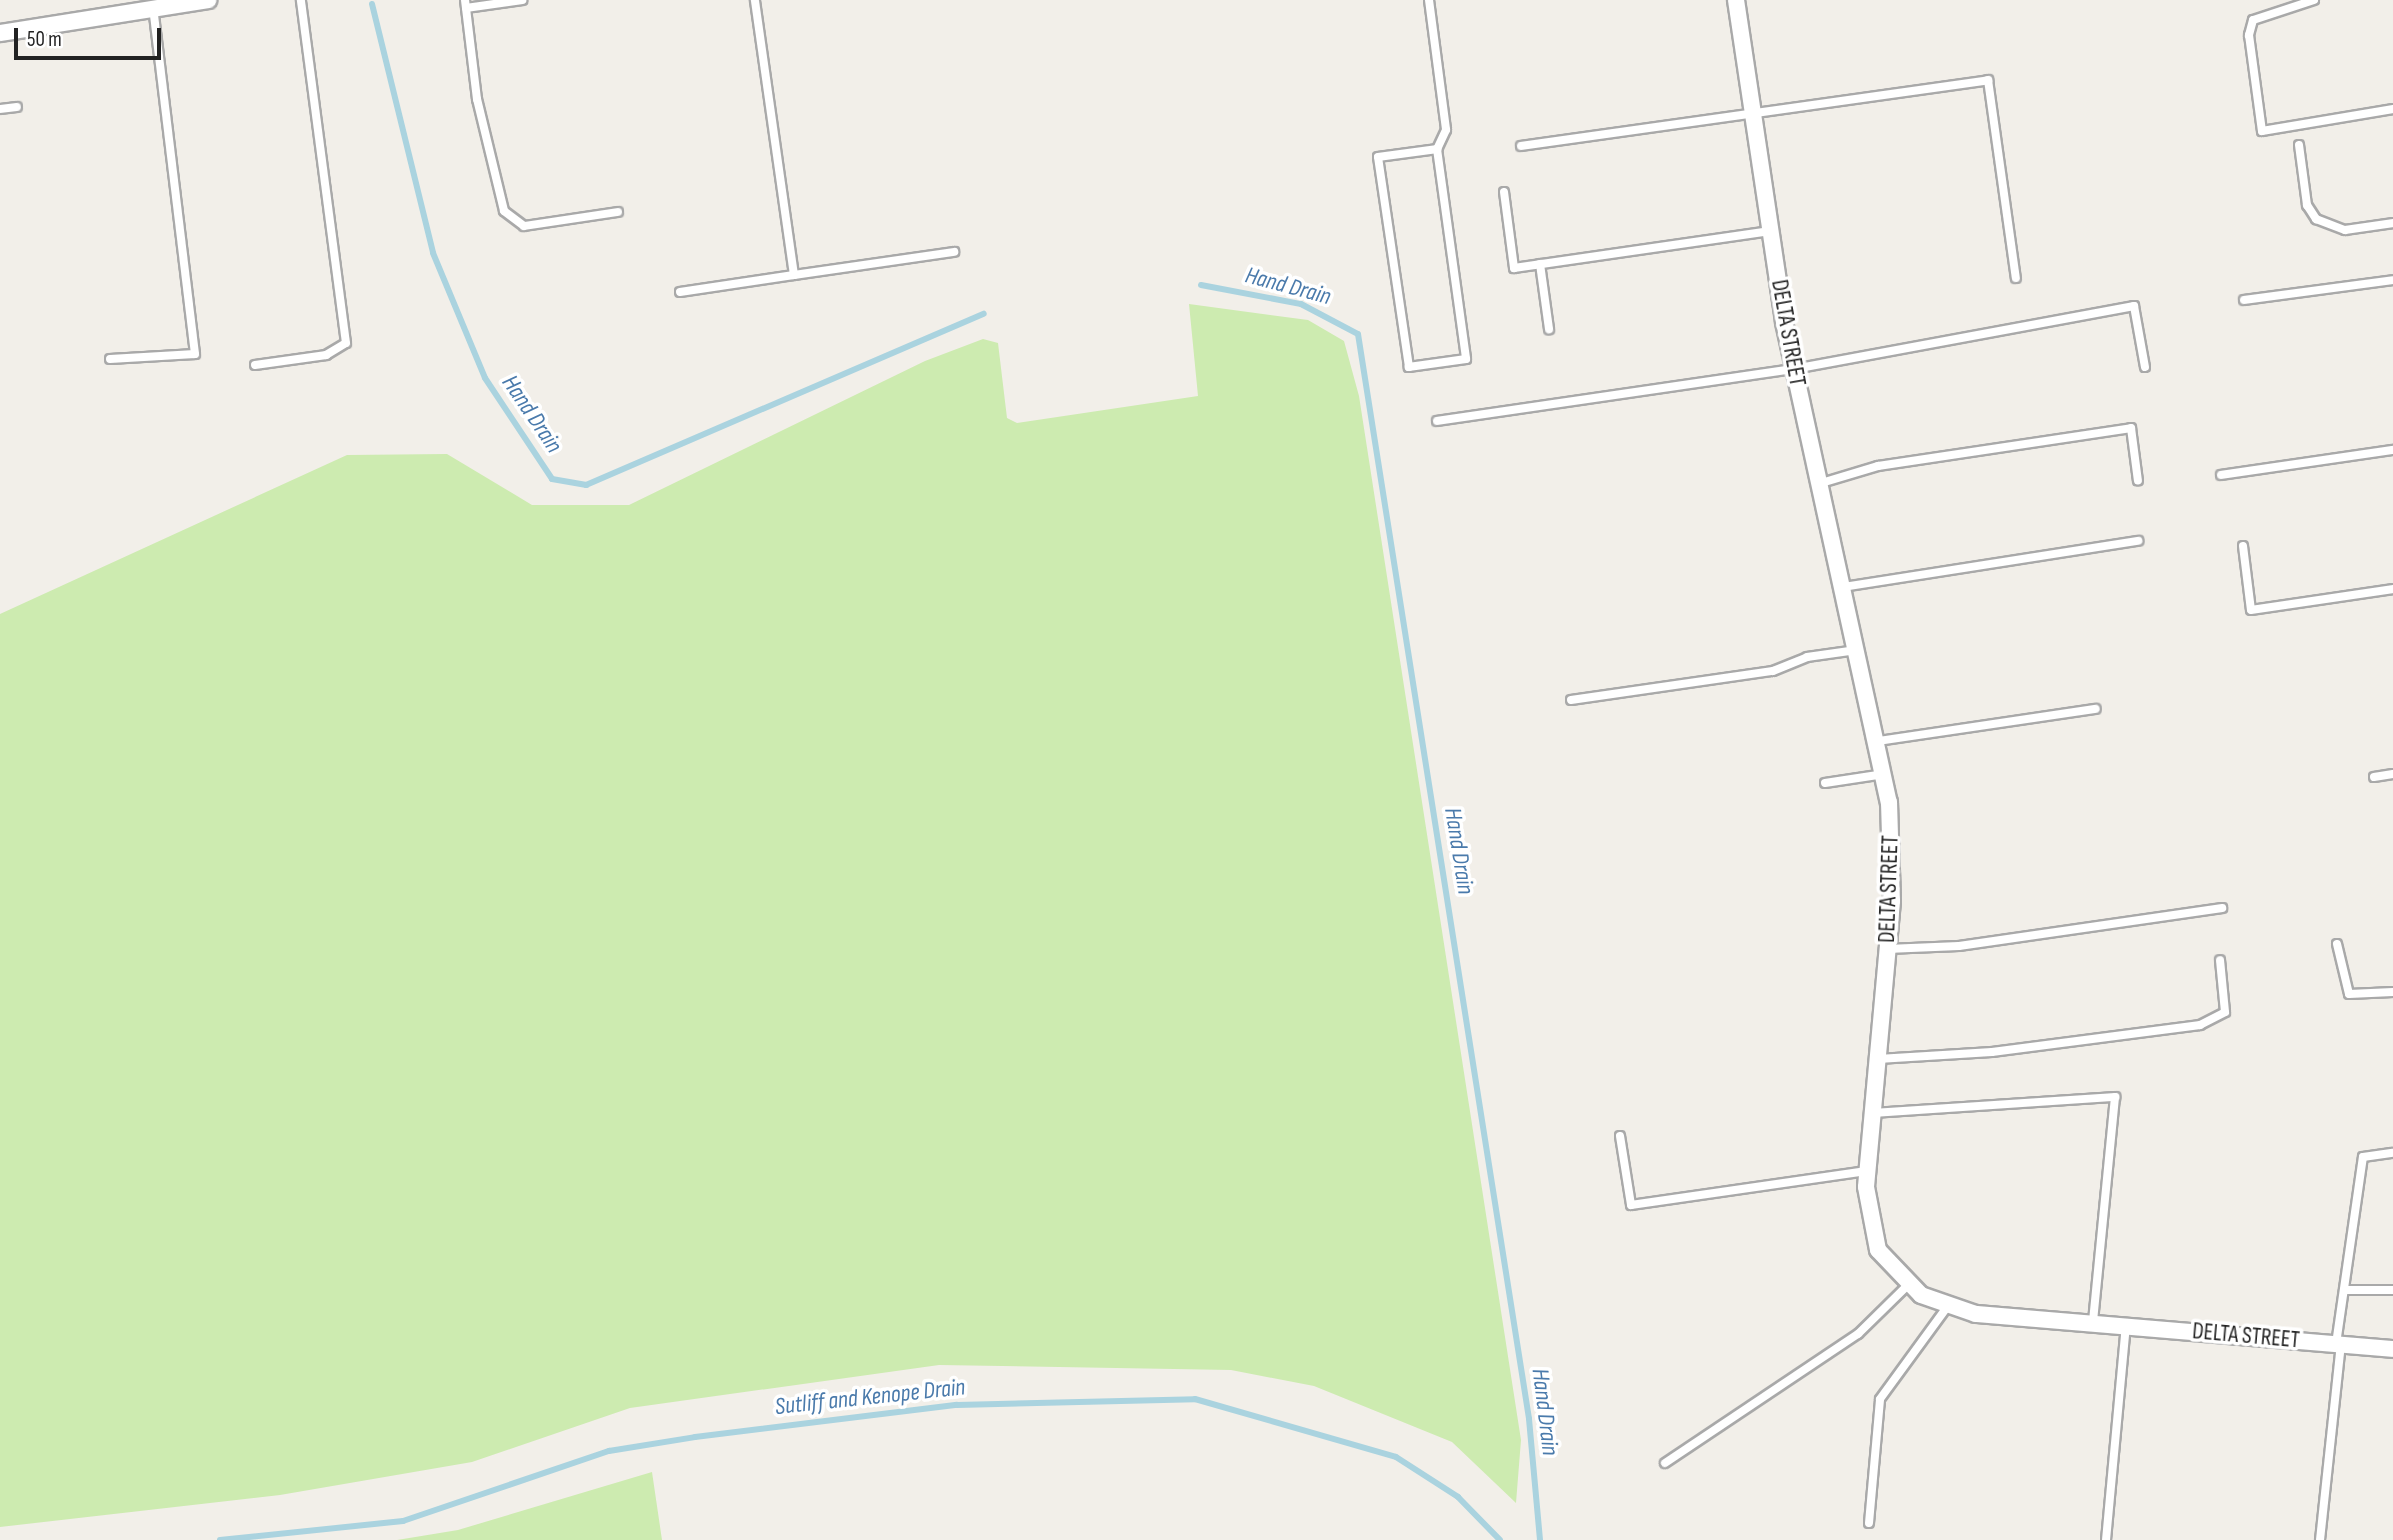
<!DOCTYPE html>
<html>
<head>
<meta charset="utf-8">
<style>
  body { margin:0 }
  #map { position:relative; width:2393px; height:1540px; overflow:hidden; background:#f2efe9; font-family:"Sofia Sans Condensed",sans-serif }
  div>[style] { position:absolute }
  .grass>* { inset:0; background:#cdebb0 }
  .stream>* { height:6px; margin:-3px; padding:0 3px; transform-origin:3px; border-radius:3px; background:#aad3df }
  .roads { filter:drop-shadow(2px 0 #a9a9a9) drop-shadow(-2px 0 #a9a9a9) drop-shadow(0 2px #a9a9a9) drop-shadow(0 -2px #a9a9a9) }
  .service>* { height:8px; margin:-4px; padding:0 4px; transform-origin:4px; border-radius:4px; background:#fff }
  .minor>* { height:16px; margin:-8px; padding:0 8px; transform-origin:8px; border-radius:8px; background:#fff }
  span { translate:-50% -50%; white-space:nowrap; text-align:center; line-height:1.15; -webkit-text-stroke:7px #fff; paint-order:stroke }
  .street-label { font-size:23px; color:#222 }
  .water-label { font-size:24px; color:#4a7aab; font-style:italic }
  .scale { position:absolute; left:14px; top:28px; width:147px; height:32px; box-sizing:border-box; border:4px solid #222; border-top:0; padding-left:9px; font-size:21px; line-height:24px; white-space:nowrap; color:#222; -webkit-text-stroke:5px #fff; paint-order:stroke }
</style>
</head>
<body>
<div id="map">
  <div class="grass">
    <i style="clip-path:polygon(1189px 304px,1308px 320px,1344px 341px,1359px 396px,1521px 1440px,1516px 1503px,1452px 1442px,1314px 1386px,1231px 1370px,939px 1365px,630px 1408px,472px 1462px,280px 1495px,0 1527px,0 614px,347px 455px,447px 454px,532px 505px,629px 505px,925px 361px,983px 339px,998px 343px,1007px 418px,1017px 423px,1198px 396px)"></i>
    <i style="clip-path:polygon(652px 1472px,662px 1540px,397px 1540px,458px 1530px)"></i>
  </div>
  <div class="stream">
    <i style="left:372px;top:4px;width:256px;rotate:76.2deg"></i>
    <i style="left:433px;top:253px;width:135px;rotate:67.4deg"></i>
    <i style="left:485px;top:378px;width:121px;rotate:56.4deg"></i>
    <i style="left:552px;top:479px;width:35px;rotate:10deg"></i>
    <i style="left:586px;top:485px;width:433px;rotate:-23.3deg"></i>
    <i style="left:1201px;top:285px;width:102px;rotate:10.8deg"></i>
    <i style="left:1301px;top:304px;width:64px;rotate:27.8deg"></i>
    <i style="left:1358px;top:334px;width:1098px;rotate:81.04deg"></i>
    <i style="left:1529px;top:1419px;width:121px;rotate:84.8deg"></i>
    <i style="left:220px;top:1540px;width:184px;rotate:-5.9deg"></i>
    <i style="left:403px;top:1521px;width:218px;rotate:-18.8deg"></i>
    <i style="left:609px;top:1451px;width:87px;rotate:-9.2deg"></i>
    <i style="left:695px;top:1437px;width:264px;rotate:-7deg"></i>
    <i style="left:957px;top:1405px;width:238px;rotate:-1.4deg"></i>
    <i style="left:1195px;top:1399px;width:209px;rotate:16.1deg"></i>
    <i style="left:1396px;top:1457px;width:74px;rotate:32.8deg"></i>
    <i style="left:1458px;top:1497px;width:60px;rotate:45.7deg"></i>
  </div>
  <div class="roads">
    <div class="service">
      <i style="left:465px;top:0;width:100px;rotate:83.1deg"></i>
      <i style="left:477px;top:99px;width:115px;rotate:76.4deg"></i>
      <i style="left:504px;top:211px;width:25px;rotate:37deg"></i>
      <i style="left:524px;top:226px;width:95px;rotate:-8.5deg"></i>
      <i style="left:1429px;top:0;width:131px;rotate:82.5deg"></i>
      <i style="left:1446px;top:130px;width:21px;rotate:115deg"></i>
      <i style="left:1437px;top:149px;width:212px;rotate:82.1deg"></i>
      <i style="left:1466px;top:359px;width:58px;rotate:172deg"></i>
      <i style="left:1409px;top:367px;width:212px;rotate:-98.4deg"></i>
      <i style="left:1378px;top:157px;width:60px;rotate:-7.7deg"></i>
      <i style="left:2314px;top:0;width:64px;rotate:161.8deg"></i>
      <i style="left:2253px;top:20px;width:16px;rotate:105deg"></i>
      <i style="left:2249px;top:35px;width:97px;rotate:82.3deg"></i>
      <i style="left:2262px;top:131px;width:133px;rotate:-9.5deg"></i>
      <i style="left:466px;top:8px;width:57px;rotate:-8.1deg"></i>
      <i style="left:0;top:109px;width:17px;rotate:-7deg"></i>
      <i style="left:2299px;top:145px;width:61px;rotate:82.4deg"></i>
      <i style="left:2307px;top:205px;width:17px;rotate:57deg"></i>
      <i style="left:2316px;top:219px;width:31px;rotate:21deg"></i>
      <i style="left:2345px;top:230px;width:49px;rotate:-8.3deg"></i>
      <i style="left:1521px;top:146px;width:472px;rotate:-8deg"></i>
      <i style="left:1988px;top:80px;width:200px;rotate:82deg"></i>
      <i style="left:1504px;top:192px;width:77px;rotate:82.5deg"></i>
      <i style="left:1514px;top:268px;width:259px;rotate:-8.2deg"></i>
      <i style="left:1540px;top:264px;width:66px;rotate:82.1deg"></i>
      <i style="left:794px;top:275px;width:162px;rotate:-8.2deg"></i>
      <i style="left:680px;top:292px;width:115px;rotate:-8.5deg"></i>
      <i style="left:794px;top:275px;width:278px;rotate:-98.1deg"></i>
      <i style="left:2244px;top:300px;width:150px;rotate:-7.6deg"></i>
      <i style="left:110px;top:359px;width:85px;rotate:-3.4deg"></i>
      <i style="left:195px;top:354px;width:348px;rotate:-96.9deg"></i>
      <i style="left:255px;top:365px;width:72px;rotate:-8deg"></i>
      <i style="left:326px;top:355px;width:23px;rotate:-31deg"></i>
      <i style="left:346px;top:343px;width:346px;rotate:-97.5deg"></i>
      <i style="left:1437px;top:421px;width:361px;rotate:-8.3deg"></i>
      <i style="left:1794px;top:369px;width:346px;rotate:-10.5deg"></i>
      <i style="left:2134px;top:306px;width:62px;rotate:79.8deg"></i>
      <i style="left:2221px;top:475px;width:174px;rotate:-8.3deg"></i>
      <i style="left:1818px;top:484px;width:63px;rotate:-16.7deg"></i>
      <i style="left:1878px;top:466px;width:256px;rotate:-8.5deg"></i>
      <i style="left:2131px;top:428px;width:53px;rotate:82.5deg"></i>
      <i style="left:2243px;top:546px;width:64px;rotate:82.9deg"></i>
      <i style="left:2251px;top:610px;width:144px;rotate:-8.4deg"></i>
      <i style="left:1843px;top:587px;width:299px;rotate:-8.9deg"></i>
      <i style="left:1571px;top:700px;width:204px;rotate:-8.2deg"></i>
      <i style="left:1773px;top:671px;width:37px;rotate:-22deg"></i>
      <i style="left:1807px;top:657px;width:50px;rotate:-8deg"></i>
      <i style="left:1878px;top:741px;width:220px;rotate:-8.4deg"></i>
      <i style="left:2374px;top:777px;width:19px;rotate:-9deg"></i>
      <i style="left:1825px;top:783px;width:60px;rotate:-8.7deg"></i>
      <i style="left:2337px;top:944px;width:51px;rotate:76.5deg"></i>
      <i style="left:2349px;top:994px;width:44px;rotate:-2.6deg"></i>
      <i style="left:1887px;top:949px;width:72px;rotate:-2.4deg"></i>
      <i style="left:1959px;top:946px;width:266px;rotate:-8.2deg"></i>
      <i style="left:1878px;top:1059px;width:114px;rotate:-3.5deg"></i>
      <i style="left:1992px;top:1052px;width:210px;rotate:-7.4deg"></i>
      <i style="left:2200px;top:1025px;width:28px;rotate:-27deg"></i>
      <i style="left:2225px;top:1012px;width:52px;rotate:-95.5deg"></i>
      <i style="left:1873px;top:1113px;width:243px;rotate:-3.8deg"></i>
      <i style="left:2115px;top:1097px;width:227px;rotate:95.6deg"></i>
      <i style="left:1620px;top:1136px;width:70px;rotate:80.9deg"></i>
      <i style="left:1631px;top:1205px;width:238px;rotate:-8.2deg"></i>
      <i style="left:2344px;top:1290px;width:49px"></i>
      <i style="left:2336px;top:1344px;width:189px;rotate:-81.8deg"></i>
      <i style="left:2363px;top:1157px;width:30px;rotate:-8deg"></i>
      <i style="left:1665px;top:1463px;width:232px;rotate:-33.8deg"></i>
      <i style="left:1858px;top:1334px;width:69px;rotate:-44.4deg"></i>
      <i style="left:1869px;top:1523px;width:124px;rotate:-84.9deg"></i>
      <i style="left:1880px;top:1399px;width:114px;rotate:-53.9deg"></i>
      <i style="left:2106px;top:1540px;width:215px;rotate:-84.7deg"></i>
      <i style="left:2320px;top:1540px;width:197px;rotate:-83.9deg"></i>
    </div>
    <div class="minor">
      <i style="left:1736px;top:0;width:326px;rotate:81.5deg"></i>
      <i style="left:1784px;top:322px;width:491px;rotate:77.7deg"></i>
      <i style="left:1889px;top:802px;width:99px;rotate:88.3deg"></i>
      <i style="left:1892px;top:901px;width:287px;rotate:95.2deg"></i>
      <i style="left:1866px;top:1187px;width:64px;rotate:79.2deg"></i>
      <i style="left:1878px;top:1250px;width:62px;rotate:46.3deg"></i>
      <i style="left:1921px;top:1295px;width:58px;rotate:19.1deg"></i>
      <i style="left:1976px;top:1314px;width:418px;rotate:4.8deg"></i>
      <i style="left:0;top:33px;width:211px;rotate:-9deg"></i>
    </div>
  </div>
  <div class="street-label">
    <span style="left:1788px;top:333px;rotate:80deg">DELTA STREET</span>
    <span style="left:1889px;top:889px;rotate:-88deg">DELTA STREET</span>
    <span style="left:2246px;top:1336px;rotate:5deg">DELTA STREET</span>
  </div>
  <div class="water-label">
    <span style="left:1288px;top:286px;rotate:15deg">Hand Drain</span>
    <span style="left:532px;top:414px;rotate:56deg">Hand Drain</span>
    <span style="left:1459px;top:851px;rotate:81deg">Hand Drain</span>
    <span style="left:870px;top:1397px;rotate:-6deg">Sutliff and Kenope Drain</span>
    <span style="left:1545px;top:1412px;rotate:83deg">Hand Drain</span>
  </div>
  <div class="scale">50 m</div>
</div>
</body>
</html>
